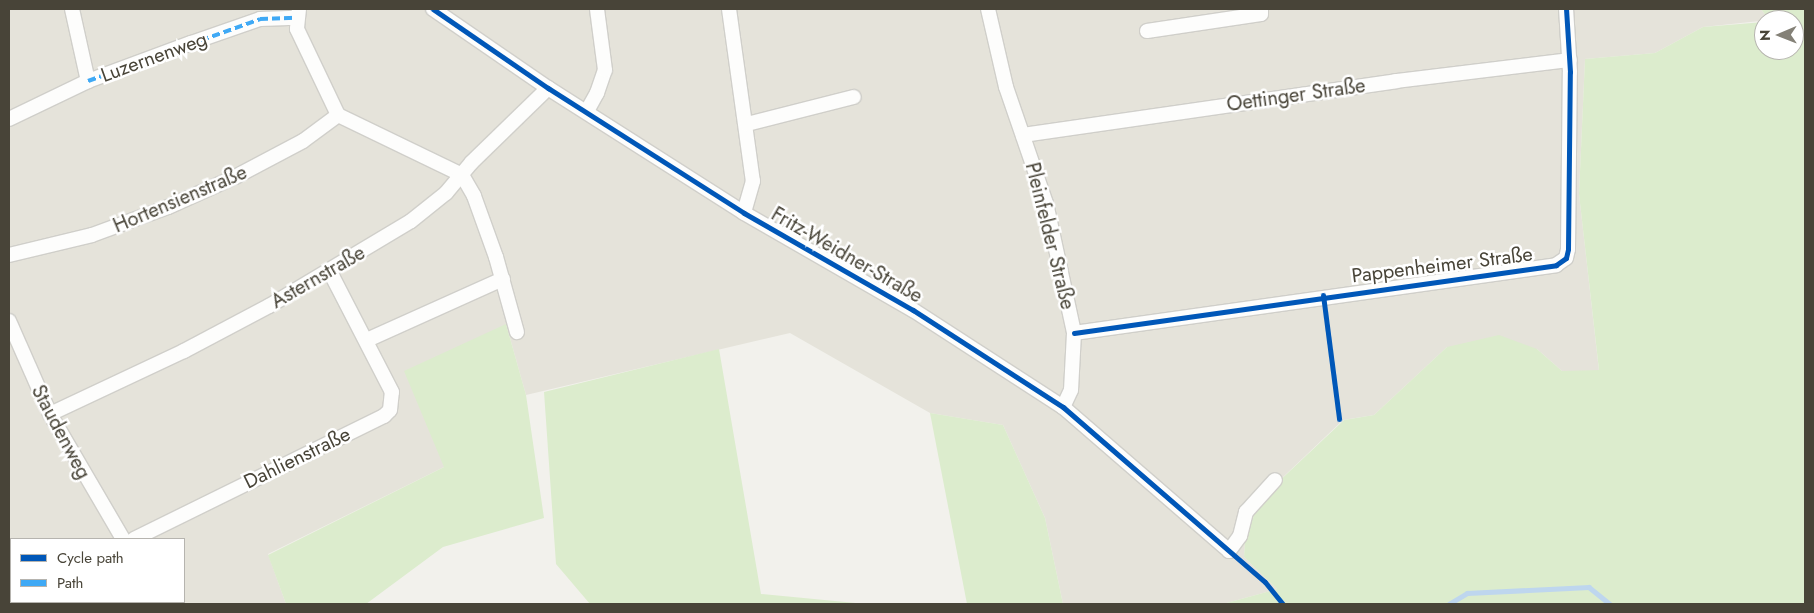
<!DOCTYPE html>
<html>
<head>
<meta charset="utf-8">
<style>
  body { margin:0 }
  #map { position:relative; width:1814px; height:613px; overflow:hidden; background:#f2f1ec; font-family:Jost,sans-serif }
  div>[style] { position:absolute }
  .residential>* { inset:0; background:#e5e3da }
  .green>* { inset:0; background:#dceccd }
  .stream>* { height:4.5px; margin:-2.25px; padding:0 2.25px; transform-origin:2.25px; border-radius:2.25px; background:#bed6ee }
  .roads { filter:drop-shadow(1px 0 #d0cfca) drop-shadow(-1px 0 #d0cfca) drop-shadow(0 1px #d0cfca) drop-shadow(0 -1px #d0cfca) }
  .minor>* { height:14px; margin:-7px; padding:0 7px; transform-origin:7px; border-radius:7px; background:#fdfdfc }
  .quiet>* { height:4px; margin-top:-2px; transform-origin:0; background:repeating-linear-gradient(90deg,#3fa9f5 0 8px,transparent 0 12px) }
  .cycleway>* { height:5px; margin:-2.5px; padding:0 2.5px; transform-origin:2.5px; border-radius:2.5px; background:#0057b8 }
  span { translate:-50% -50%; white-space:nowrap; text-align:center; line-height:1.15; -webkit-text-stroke:5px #fff; paint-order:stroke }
  .street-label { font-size:20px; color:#484438 }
  .frame { position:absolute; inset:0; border:10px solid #484438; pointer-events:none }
  .legend { position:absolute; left:10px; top:538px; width:175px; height:65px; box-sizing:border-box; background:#fff; border:1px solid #b6b4af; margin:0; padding:6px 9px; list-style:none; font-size:15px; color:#484438 }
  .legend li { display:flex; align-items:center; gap:10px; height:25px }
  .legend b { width:25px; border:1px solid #b6b4af }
  .north { position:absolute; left:1754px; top:10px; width:50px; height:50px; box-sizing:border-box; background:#fff; border:1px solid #b6b4af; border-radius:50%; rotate:269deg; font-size:14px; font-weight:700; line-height:20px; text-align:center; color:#484438 }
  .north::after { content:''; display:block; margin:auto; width:18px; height:22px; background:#848177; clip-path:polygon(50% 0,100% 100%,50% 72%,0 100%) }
</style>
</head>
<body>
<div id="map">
  <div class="residential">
    <i style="clip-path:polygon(9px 9px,1761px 9px,1769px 20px,1703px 27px,1655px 53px,1585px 59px,1579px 194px,1599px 371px,1562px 371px,1537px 349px,1447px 347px,1374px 415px,1343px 420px,1259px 500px,1245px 542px,1244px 557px,1277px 589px,1223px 604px,1063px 604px,1045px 518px,1003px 425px,930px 413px,790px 333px,526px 395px,506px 324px,444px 467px,268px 554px,286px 604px,66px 604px,65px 602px,184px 602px,184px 539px,11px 539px,11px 563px,9px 563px)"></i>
  </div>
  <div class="green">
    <i style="clip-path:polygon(1761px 9px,1805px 9px,1805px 604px,1223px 604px,1277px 589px,1244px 557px,1245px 542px,1259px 500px,1344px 420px,1374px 415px,1447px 347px,1499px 335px,1537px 349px,1562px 371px,1599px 370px,1579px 194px,1585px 59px,1655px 53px,1703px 27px,1764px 22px,1764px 50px,1794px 50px,1794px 20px,1769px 20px)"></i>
    <i style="clip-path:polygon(506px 324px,526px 395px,544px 518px,443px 547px,366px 604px,286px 604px,268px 555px,444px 467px,404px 371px)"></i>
    <i style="clip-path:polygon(719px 349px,761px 594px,866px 604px,590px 604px,556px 564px,544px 392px)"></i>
    <i style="clip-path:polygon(930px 413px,1003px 425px,1045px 518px,1063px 604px,967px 604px)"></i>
    <i style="clip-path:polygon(9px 563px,11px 602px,66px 604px,9px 604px)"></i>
  </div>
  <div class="stream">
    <i style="left:1449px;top:604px;width:21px;rotate:-31deg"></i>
    <i style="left:1467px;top:593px;width:122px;rotate:-2.8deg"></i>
    <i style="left:1589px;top:587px;width:27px;rotate:39deg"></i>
  </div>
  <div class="roads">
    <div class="minor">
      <i style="left:72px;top:9px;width:74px;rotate:77.5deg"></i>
      <i style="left:299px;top:9px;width:20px;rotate:96deg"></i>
      <i style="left:297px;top:29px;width:95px;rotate:64.5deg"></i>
      <i style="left:338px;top:115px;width:138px;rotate:25.8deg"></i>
      <i style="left:462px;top:175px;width:24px;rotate:60deg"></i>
      <i style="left:474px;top:196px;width:65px;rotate:70.2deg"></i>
      <i style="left:496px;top:257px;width:78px;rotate:74.4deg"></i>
      <i style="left:433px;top:9px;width:140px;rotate:34.5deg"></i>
      <i style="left:548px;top:88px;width:232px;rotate:32.5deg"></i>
      <i style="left:744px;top:213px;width:195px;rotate:29.9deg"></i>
      <i style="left:913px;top:310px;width:179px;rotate:32.9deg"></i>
      <i style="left:1063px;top:407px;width:220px;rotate:40.9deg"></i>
      <i style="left:1229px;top:551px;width:19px;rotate:-54deg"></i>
      <i style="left:1240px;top:536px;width:25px;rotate:-76deg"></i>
      <i style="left:1246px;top:512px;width:43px;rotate:-47.8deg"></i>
      <i style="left:729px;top:9px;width:174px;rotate:82.1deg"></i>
      <i style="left:753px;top:181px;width:33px;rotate:106deg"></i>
      <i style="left:988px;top:9px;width:80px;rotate:77deg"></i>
      <i style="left:1006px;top:87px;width:123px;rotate:71deg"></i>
      <i style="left:1046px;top:203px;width:133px;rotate:77.8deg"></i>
      <i style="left:1074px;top:333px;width:57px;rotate:93deg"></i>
      <i style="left:1071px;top:390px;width:19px;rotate:115deg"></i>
      <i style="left:1147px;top:31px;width:115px;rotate:-8.5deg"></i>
      <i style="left:1261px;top:14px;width:5px;rotate:-90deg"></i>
      <i style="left:587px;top:111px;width:21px;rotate:-61deg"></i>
      <i style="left:597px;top:93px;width:24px;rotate:-71deg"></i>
      <i style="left:605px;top:70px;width:62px;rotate:-97.5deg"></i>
      <i style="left:9px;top:119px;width:88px;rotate:-25.7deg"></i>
      <i style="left:88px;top:81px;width:110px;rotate:-20.3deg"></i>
      <i style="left:191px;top:43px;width:73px;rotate:-19.2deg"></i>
      <i style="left:260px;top:19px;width:36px;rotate:-2deg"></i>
      <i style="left:747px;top:124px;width:110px;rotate:-14.2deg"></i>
      <i style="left:1023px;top:135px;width:377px;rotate:-8.2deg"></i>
      <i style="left:1396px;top:81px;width:175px;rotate:-6.9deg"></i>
      <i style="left:9px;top:255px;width:85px;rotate:-13.5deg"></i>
      <i style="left:92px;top:235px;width:81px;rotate:-20.2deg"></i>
      <i style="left:168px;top:207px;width:73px;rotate:-24.1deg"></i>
      <i style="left:235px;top:177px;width:77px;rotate:-27.9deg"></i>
      <i style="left:303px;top:141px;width:44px;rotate:-36.6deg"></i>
      <i style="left:9px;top:321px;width:102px;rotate:66.2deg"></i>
      <i style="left:50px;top:414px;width:145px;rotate:59.7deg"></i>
      <i style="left:1074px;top:333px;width:487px;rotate:-8deg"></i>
      <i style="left:1556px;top:265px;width:12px;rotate:-35deg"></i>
      <i style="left:1566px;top:258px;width:9px;rotate:-77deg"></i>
      <i style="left:1568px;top:249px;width:177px;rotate:-89.4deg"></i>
      <i style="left:1570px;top:72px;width:63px;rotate:-93.6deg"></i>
      <i style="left:367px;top:340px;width:149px;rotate:-24.2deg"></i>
      <i style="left:50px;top:414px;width:148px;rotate:-25.2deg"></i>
      <i style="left:184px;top:351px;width:96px;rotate:-27.9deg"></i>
      <i style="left:269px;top:306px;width:165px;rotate:-30.9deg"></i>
      <i style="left:411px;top:221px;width:45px;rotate:-38.7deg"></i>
      <i style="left:446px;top:193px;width:40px;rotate:-50deg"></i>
      <i style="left:472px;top:162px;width:106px;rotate:-44.2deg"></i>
      <i style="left:134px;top:539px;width:279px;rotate:-26.2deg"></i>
      <i style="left:384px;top:416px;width:8px;rotate:-45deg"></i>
      <i style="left:390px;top:410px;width:18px;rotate:-84deg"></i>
      <i style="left:392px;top:392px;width:135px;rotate:-117.3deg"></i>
    </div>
  </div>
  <div class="quiet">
    <i style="left:88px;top:81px;width:183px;rotate:-19.8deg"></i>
    <i style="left:260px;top:19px;width:36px;rotate:-2deg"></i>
  </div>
  <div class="cycleway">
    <i style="left:433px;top:9px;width:140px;rotate:34.5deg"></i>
    <i style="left:548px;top:88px;width:232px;rotate:32.5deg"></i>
    <i style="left:744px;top:213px;width:195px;rotate:29.9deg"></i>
    <i style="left:913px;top:310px;width:179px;rotate:32.9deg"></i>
    <i style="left:1063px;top:407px;width:267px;rotate:40.9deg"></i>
    <i style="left:1265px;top:582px;width:28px;rotate:51deg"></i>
    <i style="left:1323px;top:295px;width:125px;rotate:82.6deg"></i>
    <i style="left:1074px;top:333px;width:487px;rotate:-8deg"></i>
    <i style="left:1556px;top:265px;width:12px;rotate:-35deg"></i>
    <i style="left:1566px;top:258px;width:9px;rotate:-77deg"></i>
    <i style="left:1568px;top:249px;width:177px;rotate:-89.4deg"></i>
    <i style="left:1570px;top:72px;width:63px;rotate:-93.6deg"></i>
  </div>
  <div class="street-label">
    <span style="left:154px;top:57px;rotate:-20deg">Luzernenweg</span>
    <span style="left:1296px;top:95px;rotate:-8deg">Oettinger Straße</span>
    <span style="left:180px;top:199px;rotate:-23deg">Hortensienstraße</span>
    <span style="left:1050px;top:236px;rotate:76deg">Pleinfelder Straße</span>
    <span style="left:847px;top:255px;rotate:30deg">Fritz-Weidner-Straße</span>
    <span style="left:1442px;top:265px;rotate:-7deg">Pappenheimer Straße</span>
    <span style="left:318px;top:277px;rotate:-30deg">Asternstraße</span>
    <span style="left:61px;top:432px;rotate:62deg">Staudenweg</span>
    <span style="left:297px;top:458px;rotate:-26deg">Dahlienstraße</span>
  </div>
  <div class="frame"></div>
  <ul class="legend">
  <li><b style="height:6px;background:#0057b8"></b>Cycle path</li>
  <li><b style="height:6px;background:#3fa9f5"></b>Path</li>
  </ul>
  <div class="north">N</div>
</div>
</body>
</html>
